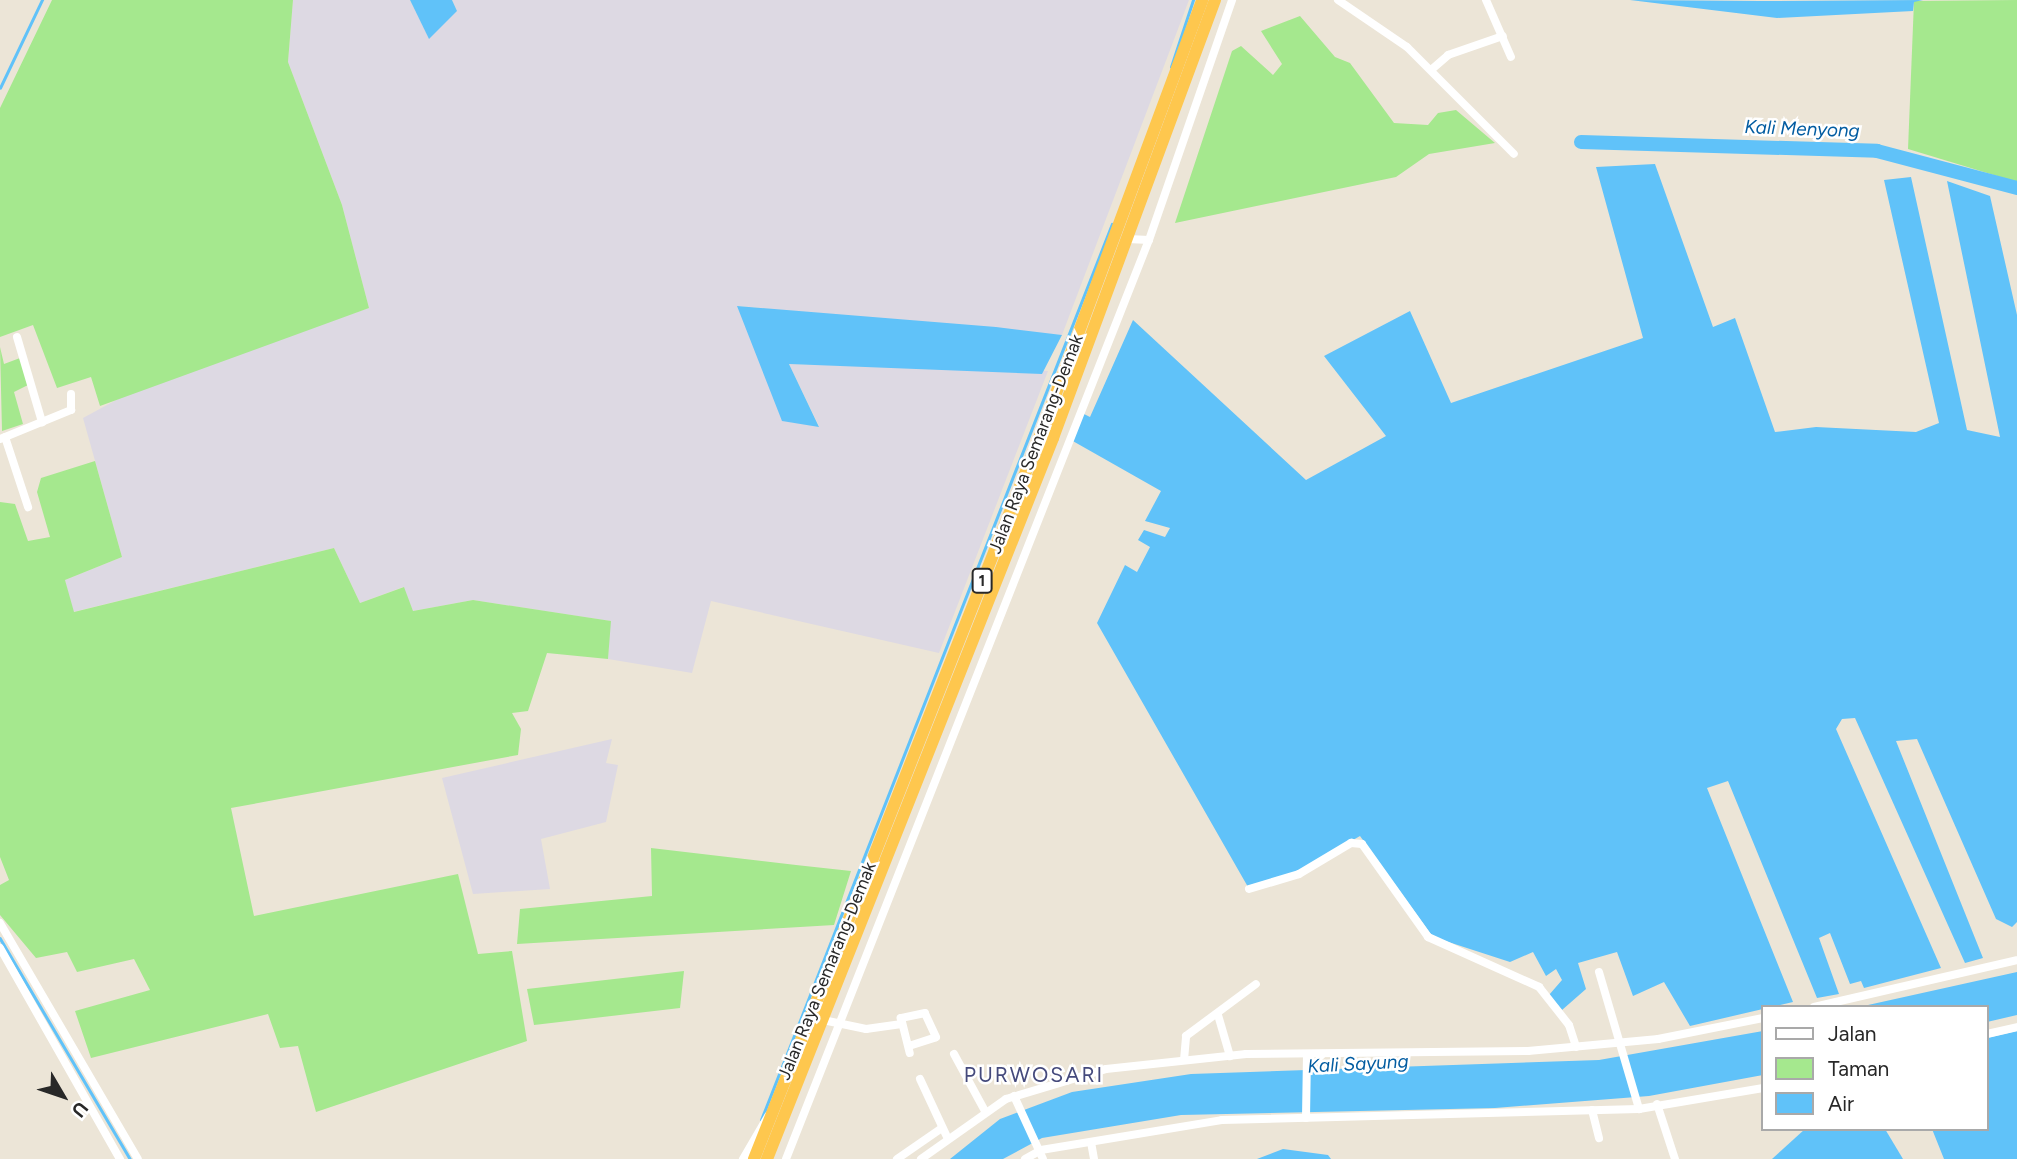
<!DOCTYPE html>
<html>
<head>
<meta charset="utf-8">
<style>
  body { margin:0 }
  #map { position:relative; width:2017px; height:1159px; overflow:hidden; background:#ece5d7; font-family:Figtree,sans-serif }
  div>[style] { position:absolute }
  .industrial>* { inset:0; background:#ddd9e3 }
  .green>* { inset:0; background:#a5e88e }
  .water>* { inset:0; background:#60c2f9 }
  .stream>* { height:2.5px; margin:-1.25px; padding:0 1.25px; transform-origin:1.25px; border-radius:1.25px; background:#60c2f9 }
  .river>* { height:14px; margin:-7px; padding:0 7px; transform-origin:7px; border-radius:7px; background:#60c2f9 }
  .minor>* { height:8px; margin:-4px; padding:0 4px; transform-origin:4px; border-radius:4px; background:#fff }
  .trunk>* { height:12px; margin:-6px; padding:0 6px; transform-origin:6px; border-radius:6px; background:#fec74e }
  span { translate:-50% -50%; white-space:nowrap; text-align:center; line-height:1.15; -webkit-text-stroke:5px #fff; paint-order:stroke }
  .shield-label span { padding:2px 5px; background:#fff; border:2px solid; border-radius:5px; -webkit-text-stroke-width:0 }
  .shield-label { font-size:16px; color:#282828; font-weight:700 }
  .street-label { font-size:18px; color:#282828 }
  .water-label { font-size:19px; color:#025ca1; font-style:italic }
  .quarter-label { font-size:21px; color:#454a7c; letter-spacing:2px }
  .legend { position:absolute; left:1761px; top:1005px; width:228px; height:126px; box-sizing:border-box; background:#fff; border:2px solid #a9a9a9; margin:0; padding:9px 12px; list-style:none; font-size:21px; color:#282828 }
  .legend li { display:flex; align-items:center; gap:14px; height:35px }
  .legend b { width:35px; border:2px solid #a9a9a9 }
  .north { position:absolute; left:28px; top:1061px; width:70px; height:70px; -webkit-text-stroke:5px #fff; paint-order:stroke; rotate:129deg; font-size:19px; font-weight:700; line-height:28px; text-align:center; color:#282828 }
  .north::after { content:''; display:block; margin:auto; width:24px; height:32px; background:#282828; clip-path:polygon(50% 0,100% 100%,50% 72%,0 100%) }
</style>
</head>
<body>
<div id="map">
  <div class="industrial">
    <i style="clip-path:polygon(293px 0,410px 0,429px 38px,457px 11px,452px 0,1189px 0,1062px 335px,738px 306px,783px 421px,819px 426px,789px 364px,1048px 371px,939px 653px,711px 601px,692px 673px,608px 659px,610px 621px,473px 600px,413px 611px,403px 587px,360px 603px,334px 548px,73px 612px,65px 580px,122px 557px,83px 418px,142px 386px,369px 308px,342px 205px,288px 62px)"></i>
    <i style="clip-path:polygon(612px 739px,606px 763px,618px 765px,606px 822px,541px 839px,550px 889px,473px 894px,442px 778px)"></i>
  </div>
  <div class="green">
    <i style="clip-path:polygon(52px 0,293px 0,288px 62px,342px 205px,369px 308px,100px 406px,91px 377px,57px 388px,33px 325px,0 337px,0 108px)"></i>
    <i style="clip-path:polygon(2017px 0,2017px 182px,1908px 149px,1914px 1px)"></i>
    <i style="clip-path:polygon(1300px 16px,1335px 57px,1350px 63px,1394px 123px,1428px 125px,1438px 113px,1456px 110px,1495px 143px,1429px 154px,1396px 177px,1175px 223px,1232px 51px,1241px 46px,1273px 75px,1282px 64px,1261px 31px)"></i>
    <i style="clip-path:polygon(0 347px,4px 364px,20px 358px,28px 385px,14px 392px,23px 424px,2px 431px)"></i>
    <i style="clip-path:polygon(95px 461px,122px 557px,65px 580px,74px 612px,334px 548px,360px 603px,404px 587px,413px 611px,473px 600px,611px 621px,608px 659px,547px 653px,528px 711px,512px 713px,521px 729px,518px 755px,231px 808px,254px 916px,458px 874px,478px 954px,512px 951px,527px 1041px,316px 1112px,298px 1046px,280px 1048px,268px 1014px,91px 1058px,75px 1011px,150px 990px,134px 959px,77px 972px,67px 952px,36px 958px,0 915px,0 885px,9px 880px,0 857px,0 502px,15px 504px,28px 541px,50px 537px,37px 492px,41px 478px)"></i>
    <i style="clip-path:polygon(651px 848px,796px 865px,851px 871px,834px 925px,517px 944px,520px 909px,652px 896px)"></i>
    <i style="clip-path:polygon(684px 971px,680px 1008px,534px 1025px,527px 989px)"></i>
  </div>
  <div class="water">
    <i style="clip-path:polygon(410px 0,452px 0,457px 11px,429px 39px)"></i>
    <i style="clip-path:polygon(1630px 0,1760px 1px,1923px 0,1914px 2px,1913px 11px,1777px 18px)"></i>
    <i style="clip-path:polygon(1655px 164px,1713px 327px,1735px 318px,1775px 432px,1816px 427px,1916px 432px,1939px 423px,1884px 180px,1911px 177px,1967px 430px,2000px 437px,1947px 181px,1990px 196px,2017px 315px,2017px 922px,2012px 927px,1996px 919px,1917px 739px,1896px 741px,1983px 958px,1965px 963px,1855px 718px,1842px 719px,1836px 729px,1941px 968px,1864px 988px,1861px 981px,1850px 984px,1830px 933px,1819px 938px,1839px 994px,1817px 998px,1728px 781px,1707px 788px,1793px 1002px,1690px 1026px,1664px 982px,1633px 996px,1617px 952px,1578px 963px,1586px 989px,1562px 1010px,1549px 995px,1562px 980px,1556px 969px,1546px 976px,1533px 952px,1510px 962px,1433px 937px,1360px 836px,1290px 876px,1248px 887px,1097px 623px,1125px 565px,1137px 572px,1150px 547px,1138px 540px,1144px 530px,1165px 537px,1170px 528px,1145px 521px,1161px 491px,1071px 440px,1082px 413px,1090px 417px,1133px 320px,1306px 480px,1386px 436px,1324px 356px,1410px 311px,1451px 403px,1643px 338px,1596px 167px)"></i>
    <i style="clip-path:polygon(737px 306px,996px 327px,1062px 335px,1042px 374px,789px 364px,819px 427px,782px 421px)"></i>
    <i style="clip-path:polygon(2017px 972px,2017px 1015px,1987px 1022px,1987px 1007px,1859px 1007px)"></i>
    <i style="clip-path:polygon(1763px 1031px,1763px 1075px,1649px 1096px,1495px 1108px,1181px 1115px,1042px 1138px,1003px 1159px,950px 1159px,1000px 1119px,1072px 1092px,1191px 1074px,1599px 1060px)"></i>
    <i style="clip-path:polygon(2017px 1031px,2017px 1159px,1944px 1159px,1932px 1129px,1987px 1129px,1987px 1038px)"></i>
    <i style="clip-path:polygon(1805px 1129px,1885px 1129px,1903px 1159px,1772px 1159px)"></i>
    <i style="clip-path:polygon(1283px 1149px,1328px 1155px,1331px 1159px,1257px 1159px)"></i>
  </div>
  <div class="stream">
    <i style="left:1171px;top:67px;width:71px;rotate:-71.8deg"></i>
    <i style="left:0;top:88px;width:98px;rotate:-64.5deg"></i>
    <i style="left:0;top:938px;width:256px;rotate:59.5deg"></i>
    <i style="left:761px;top:1120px;width:962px;rotate:-68.61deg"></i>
  </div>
  <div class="river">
    <i style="left:1581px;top:142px;width:296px;rotate:1.7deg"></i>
    <i style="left:1877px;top:151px;width:145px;rotate:14.8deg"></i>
  </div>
  <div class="minor">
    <i style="left:1338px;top:0;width:83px;rotate:34.3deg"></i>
    <i style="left:1407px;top:47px;width:151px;rotate:45deg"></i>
    <i style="left:1486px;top:0;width:62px;rotate:66.3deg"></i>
    <i style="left:1431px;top:70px;width:23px;rotate:-41deg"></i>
    <i style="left:1448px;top:55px;width:58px;rotate:-19.1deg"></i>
    <i style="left:1128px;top:239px;width:21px;rotate:3deg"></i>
    <i style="left:17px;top:337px;width:89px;rotate:73.6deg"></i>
    <i style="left:5px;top:437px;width:74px;rotate:71.8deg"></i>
    <i style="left:0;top:439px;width:77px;rotate:-22.2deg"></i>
    <i style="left:71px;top:410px;width:16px;rotate:-90deg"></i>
    <i style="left:1249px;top:889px;width:52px;rotate:-16.7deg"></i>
    <i style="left:1299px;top:874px;width:61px;rotate:-30.8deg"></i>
    <i style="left:1351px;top:843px;width:11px;rotate:5deg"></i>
    <i style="left:1362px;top:844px;width:114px;rotate:54.6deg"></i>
    <i style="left:1428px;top:937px;width:122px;rotate:24.2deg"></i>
    <i style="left:1539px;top:987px;width:48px;rotate:51.7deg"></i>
    <i style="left:1569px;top:1025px;width:23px;rotate:72deg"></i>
    <i style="left:0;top:923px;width:273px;rotate:59.7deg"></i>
    <i style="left:0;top:948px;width:243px;rotate:60.4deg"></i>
    <i style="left:1599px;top:972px;width:143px;rotate:73.7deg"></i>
    <i style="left:1814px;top:1007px;width:208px;rotate:-13deg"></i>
    <i style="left:1218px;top:1015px;width:43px;rotate:73.7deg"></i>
    <i style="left:823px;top:1020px;width:44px;rotate:11.8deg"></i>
    <i style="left:866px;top:1029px;width:36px;rotate:-8deg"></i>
    <i style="left:1987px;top:1034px;width:31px;rotate:-13deg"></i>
    <i style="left:909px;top:1046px;width:28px;rotate:-18deg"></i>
    <i style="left:936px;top:1037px;width:26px;rotate:-115deg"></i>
    <i style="left:925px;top:1013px;width:25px;rotate:168deg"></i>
    <i style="left:901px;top:1018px;width:36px;rotate:76deg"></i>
    <i style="left:954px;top:1054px;width:65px;rotate:61.5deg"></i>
    <i style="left:1184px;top:1060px;width:24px;rotate:-85deg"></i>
    <i style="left:1186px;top:1036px;width:87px;rotate:-36.6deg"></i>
    <i style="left:920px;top:1079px;width:64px;rotate:65deg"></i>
    <i style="left:1014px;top:1096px;width:69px;rotate:65.3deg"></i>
    <i style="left:1657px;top:1104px;width:58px;rotate:71.9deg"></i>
    <i style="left:1592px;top:1110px;width:29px;rotate:76deg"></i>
    <i style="left:1306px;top:1118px;width:64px;rotate:-89.1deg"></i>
    <i style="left:1091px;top:1142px;width:17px;rotate:80deg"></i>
    <i style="left:743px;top:1159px;width:50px;rotate:-59.8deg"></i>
    <i style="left:786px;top:1159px;width:988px;rotate:-68.45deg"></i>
    <i style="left:1149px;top:240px;width:254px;rotate:-70.9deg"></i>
    <i style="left:897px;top:1159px;width:55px;rotate:-34.6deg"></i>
    <i style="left:921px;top:1159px;width:104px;rotate:-35.2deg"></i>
    <i style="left:1006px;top:1099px;width:104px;rotate:-16.7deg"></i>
    <i style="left:1106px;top:1069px;width:141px;rotate:-6.1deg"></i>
    <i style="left:1246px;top:1054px;width:282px;rotate:-0.6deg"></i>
    <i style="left:1528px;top:1051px;width:131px;rotate:-5.3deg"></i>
    <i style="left:1658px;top:1039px;width:107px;rotate:-11.3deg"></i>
    <i style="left:1025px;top:1159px;width:18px;rotate:-29deg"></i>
    <i style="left:1041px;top:1150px;width:183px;rotate:-9.4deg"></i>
    <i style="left:1222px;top:1120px;width:417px;rotate:-1.5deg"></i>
    <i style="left:1639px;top:1109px;width:126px;rotate:-9.6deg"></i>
  </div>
  <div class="trunk">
    <i style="left:754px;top:1159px;width:783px;rotate:-68.42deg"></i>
    <i style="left:1042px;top:431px;width:460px;rotate:-69.6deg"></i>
    <i style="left:767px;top:1159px;width:776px;rotate:-68.36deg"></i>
    <i style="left:1053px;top:438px;width:467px;rotate:-69.7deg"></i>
  </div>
  <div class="shield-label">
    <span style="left:982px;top:581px">1</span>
  </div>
  <div class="street-label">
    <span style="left:1036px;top:444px;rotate:-69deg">Jalan Raya Semarang-Demak</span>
    <span style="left:827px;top:971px;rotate:-68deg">Jalan Raya Semarang-Demak</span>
  </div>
  <div class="water-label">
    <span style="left:1802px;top:129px;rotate:2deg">Kali Menyong</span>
    <span style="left:1358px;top:1064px;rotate:-3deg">Kali Sayung</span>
  </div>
  <div class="quarter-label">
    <span style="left:1034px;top:1075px">PURWOSARI</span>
  </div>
  <ul class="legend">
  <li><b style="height:9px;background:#fff"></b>Jalan</li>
  <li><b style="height:19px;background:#a5e88e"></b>Taman</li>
  <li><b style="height:19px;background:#60c2f9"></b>Air</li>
  </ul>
  <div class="north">U</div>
</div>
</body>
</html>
